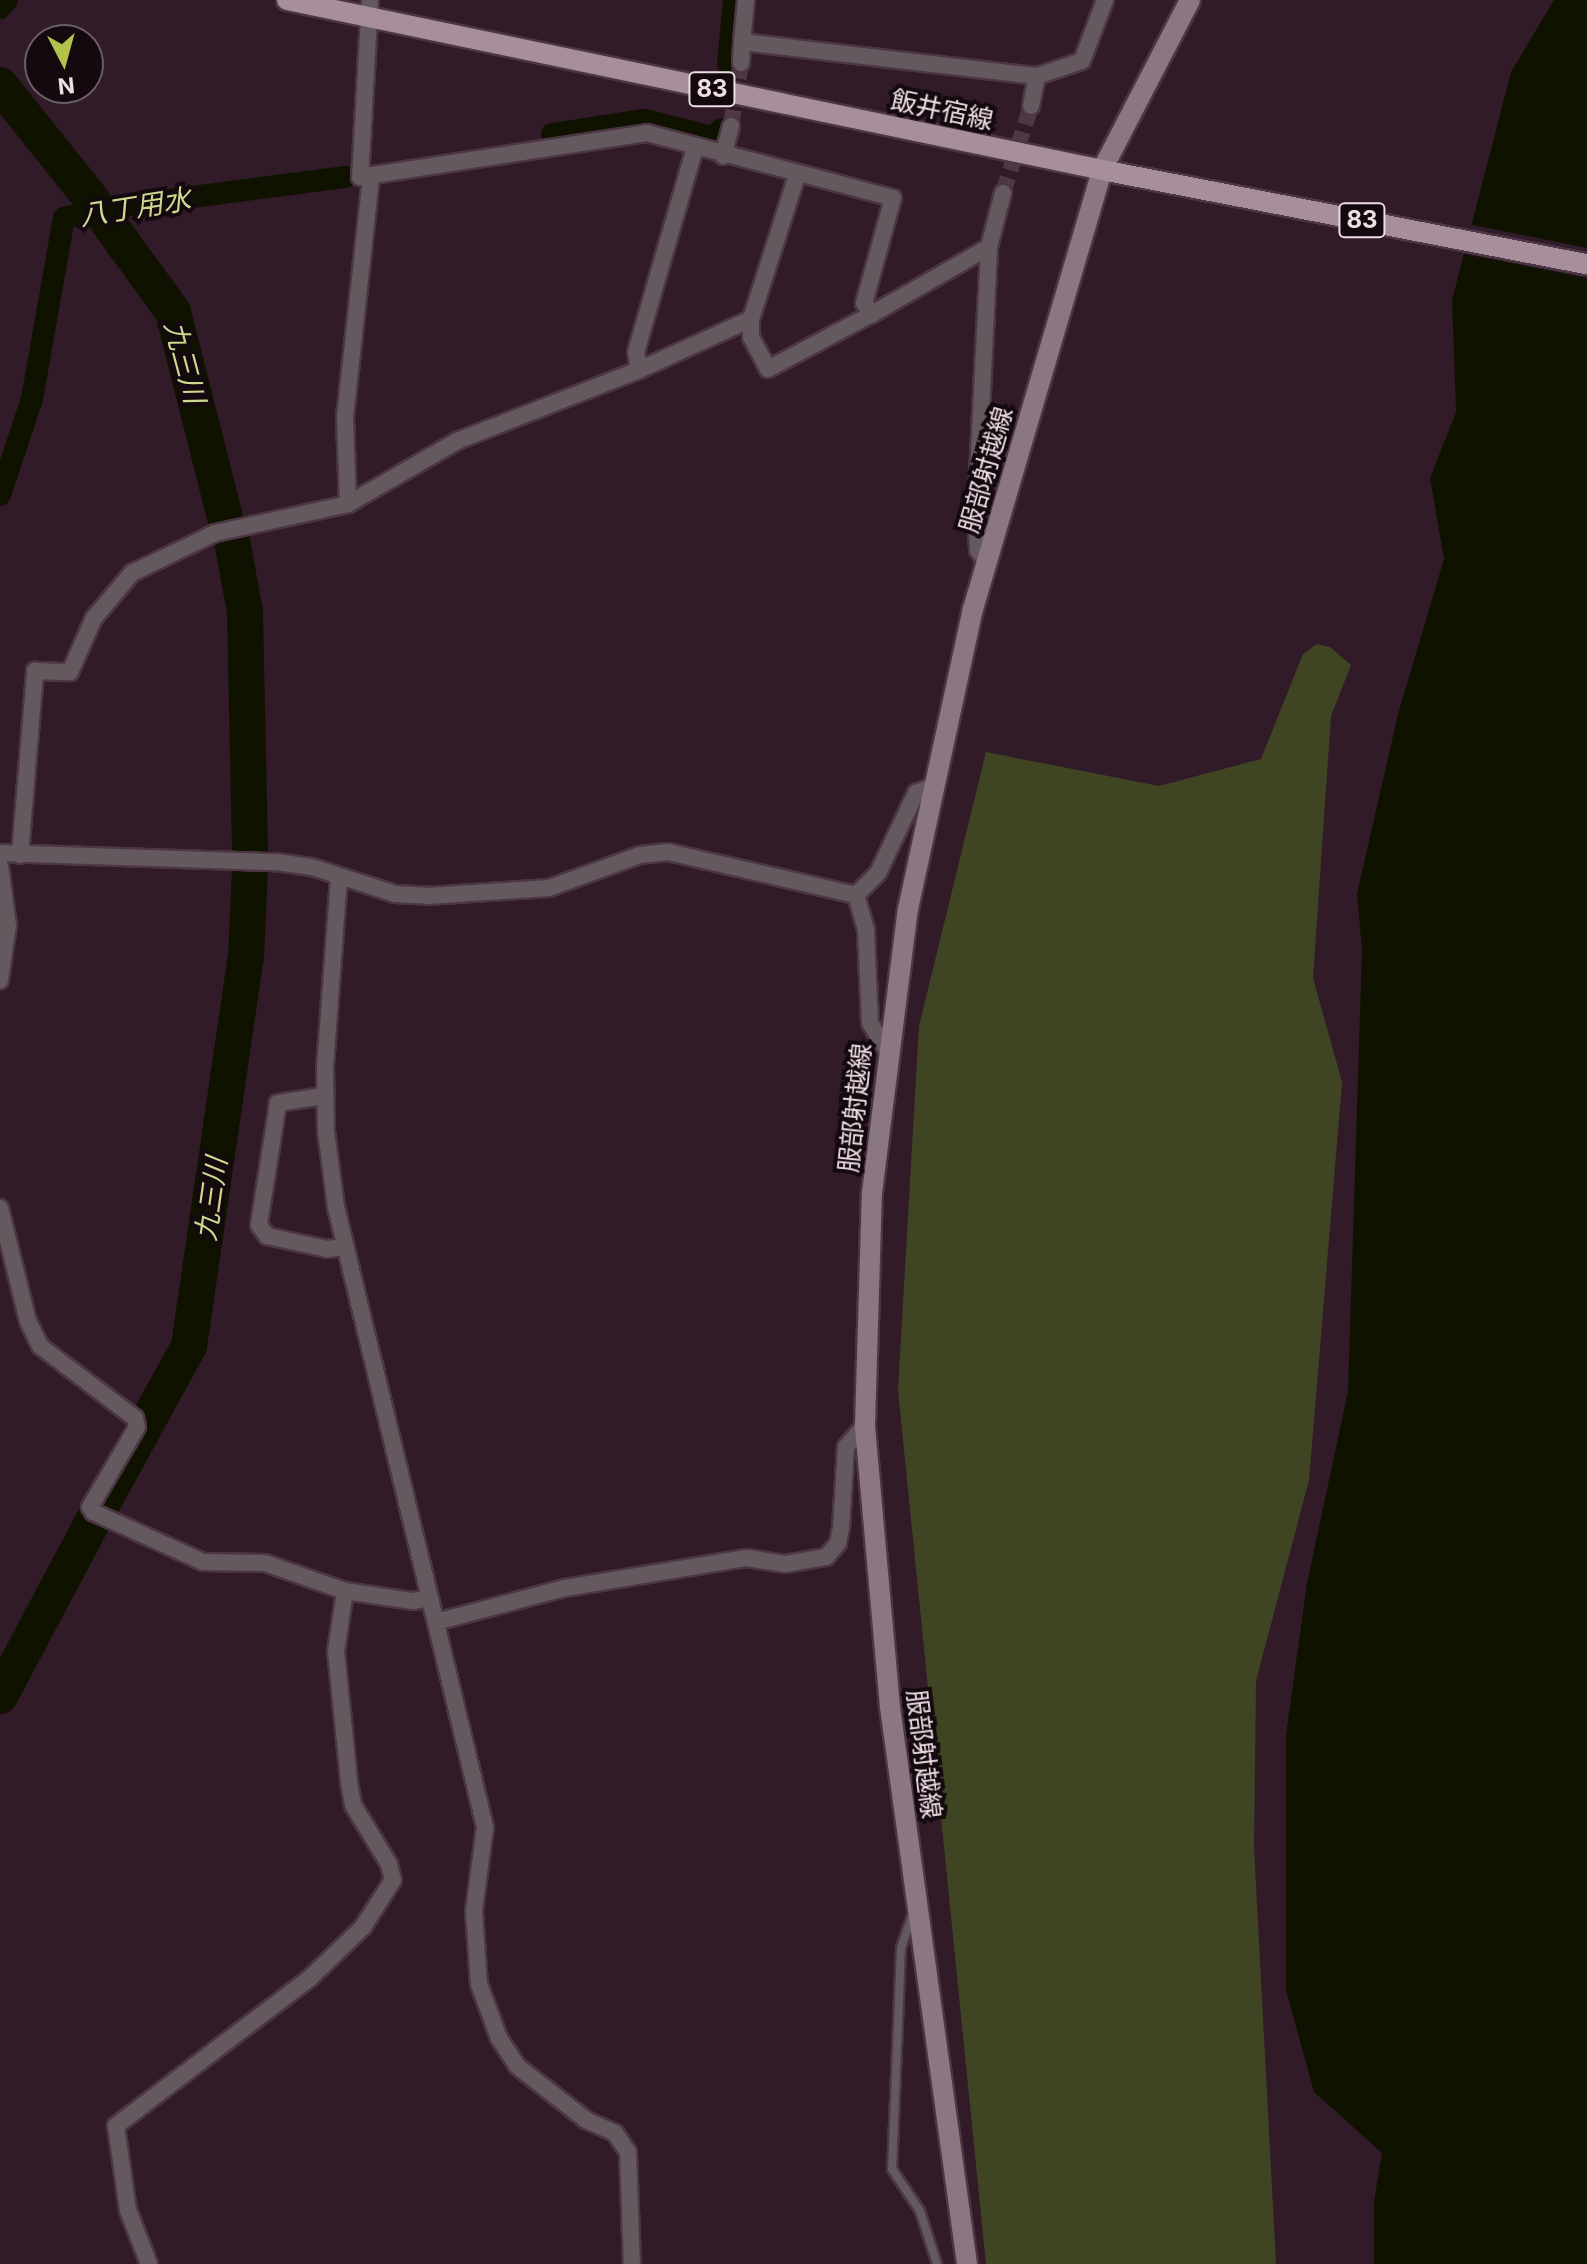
<!DOCTYPE html>
<html>
<head>
<meta charset="utf-8">
<style>
  body { margin:0 }
  #map { position:relative; width:1587px; height:2264px; overflow:hidden; background:#321b29; font-family:Inter,"Noto Sans JP",sans-serif }
  div>[style] { position:absolute }
  .green>* { inset:0; background:#3f4523 }
  .water>* { inset:0; background:#101200 }
  .pier>* { inset:0; background:#321b29 }
  .canal>* { height:22px; margin:-11px; padding:0 11px; transform-origin:11px; border-radius:11px; background:#101200 }
  .river>* { height:36px; margin:-18px; padding:0 18px; transform-origin:18px; border-radius:18px; background:#101200 }
  .street-tunnel>* { height:16px; margin-top:-8px; transform-origin:0; background:repeating-linear-gradient(90deg,#4e3845 0 16px,transparent 0 24px) }
  .roads { filter:drop-shadow(2px 0 #4c3643) drop-shadow(-2px 0 #4c3643) drop-shadow(0 2px #4c3643) drop-shadow(0 -2px #4c3643) }
  .lane>* { height:8px; margin:-4px; padding:0 4px; transform-origin:4px; border-radius:4px; background:#655960 }
  .street>* { height:16px; margin:-8px; padding:0 8px; transform-origin:8px; border-radius:8px; background:#655960 }
  .secondary>* { height:20px; margin:-10px; padding:0 10px; transform-origin:10px; border-radius:10px; background:#8a7781 }
  .primary>* { height:20px; margin:-10px; padding:0 10px; transform-origin:10px; border-radius:10px; background:#a78e9b }
  span { translate:-50% -50%; white-space:nowrap; text-align:center; line-height:1.15; -webkit-text-stroke:8px #13090f; paint-order:stroke }
  .shield-label span { padding:2px 6px; background:#13090f; border:2px solid; border-radius:6px; -webkit-text-stroke-width:0 }
  .shield-label { font-size:24px; color:#eddde5; font-weight:700 }
  .street-label { font-size:26px; color:#eddde5 }
  .water-label { font-size:28px; color:#cdd98c; font-style:italic }
  .north { position:absolute; left:24px; top:24px; width:80px; height:80px; box-sizing:border-box; background:#13090f; border:2px solid #6a5e65; border-radius:50%; rotate:174deg; font-size:22px; font-weight:700; line-height:32px; text-align:center; color:#eddde5 }
  .north::after { content:''; display:block; margin:auto; width:28px; height:36px; background:#b3c24b; clip-path:polygon(50% 0,100% 100%,50% 72%,0 100%) }
</style>
</head>
<body>
<div id="map">
  <div class="green">
    <i style="clip-path:polygon(1317px 644px,1330px 647px,1351px 665px,1331px 716px,1313px 978px,1342px 1082px,1309px 1480px,1256px 1681px,1254px 1848px,1276px 2264px,986px 2264px,898px 1390px,919px 1026px,986px 752px,1159px 786px,1261px 759px,1303px 654px)"></i>
  </div>
  <div class="water">
    <i style="clip-path:polygon(1554px 0,1587px 0,1587px 2264px,1374px 2264px,1374px 2202px,1382px 2153px,1314px 2092px,1286px 1990px,1286px 1735px,1307px 1583px,1348px 1391px,1362px 950px,1357px 894px,1398px 714px,1444px 559px,1430px 478px,1456px 412px,1452px 300px,1511px 72px)"></i>
  </div>
  <div class="pier">
    <i style="clip-path:polygon(1468px 224px,1587px 248px,1587px 278px,1460px 253px)"></i>
  </div>
  <div class="canal">
    <i style="left:0;top:8px;width:11px;rotate:-49deg"></i>
    <i style="left:728px;top:64px;width:64px;rotate:-84.6deg"></i>
    <i style="left:552px;top:134px;width:93px;rotate:-8.7deg"></i>
    <i style="left:644px;top:120px;width:74px;rotate:14deg"></i>
    <i style="left:716px;top:138px;width:10px;rotate:-61deg"></i>
    <i style="left:0;top:495px;width:101px;rotate:-71.6deg"></i>
    <i style="left:32px;top:399px;width:184px;rotate:-80deg"></i>
    <i style="left:64px;top:218px;width:46px;rotate:-12.5deg"></i>
    <i style="left:109px;top:208px;width:239px;rotate:-7.5deg"></i>
  </div>
  <div class="river">
    <i style="left:0;top:85px;width:147px;rotate:51.3deg"></i>
    <i style="left:107px;top:221px;width:112px;rotate:54deg"></i>
    <i style="left:173px;top:312px;width:216px;rotate:75.8deg"></i>
    <i style="left:231px;top:535px;width:78px;rotate:79.7deg"></i>
    <i style="left:245px;top:612px;width:242px;rotate:88.8deg"></i>
    <i style="left:100px;top:1508px;width:185px;rotate:-61.2deg"></i>
    <i style="left:189px;top:1346px;width:393px;rotate:-81.7deg"></i>
    <i style="left:246px;top:957px;width:89px;rotate:-87.4deg"></i>
    <i style="left:0;top:1696px;width:200px;rotate:-62deg"></i>
  </div>
  <div class="street-tunnel">
    <i style="left:731px;top:126px;width:64px;rotate:-81deg"></i>
    <i style="left:1003px;top:193px;width:91px;rotate:-72.2deg"></i>
  </div>
  <div class="roads">
    <div class="lane">
      <i style="left:913px;top:1913px;width:37px;rotate:109deg"></i>
      <i style="left:901px;top:1948px;width:221px;rotate:92.3deg"></i>
      <i style="left:892px;top:2169px;width:50px;rotate:56.3deg"></i>
      <i style="left:920px;top:2211px;width:56px;rotate:72.2deg"></i>
    </div>
    <div class="street">
      <i style="left:370px;top:0;width:177px;rotate:93.2deg"></i>
      <i style="left:360px;top:177px;width:290px;rotate:-8.7deg"></i>
      <i style="left:647px;top:133px;width:254px;rotate:14.8deg"></i>
      <i style="left:893px;top:198px;width:109px;rotate:105.4deg"></i>
      <i style="left:864px;top:303px;width:14px;rotate:54deg"></i>
      <i style="left:872px;top:314px;width:135px;rotate:-29.8deg"></i>
      <i style="left:746px;top:0;width:42px;rotate:95.4deg"></i>
      <i style="left:742px;top:42px;width:297px;rotate:6.6deg"></i>
      <i style="left:1037px;top:76px;width:47px;rotate:-18.4deg"></i>
      <i style="left:1082px;top:61px;width:65px;rotate:-69.3deg"></i>
      <i style="left:741px;top:63px;width:21px;rotate:-87deg"></i>
      <i style="left:1031px;top:106px;width:31px;rotate:-79deg"></i>
      <i style="left:723px;top:156px;width:31px;rotate:-75deg"></i>
      <i style="left:797px;top:175px;width:151px;rotate:107.7deg"></i>
      <i style="left:751px;top:319px;width:18px;rotate:90deg"></i>
      <i style="left:751px;top:337px;width:36px;rotate:62deg"></i>
      <i style="left:768px;top:369px;width:118px;rotate:-27.9deg"></i>
      <i style="left:639px;top:370px;width:18px;rotate:-99deg"></i>
      <i style="left:636px;top:352px;width:212px;rotate:-73.9deg"></i>
      <i style="left:348px;top:504px;width:87px;rotate:-92deg"></i>
      <i style="left:345px;top:417px;width:240px;rotate:-83.8deg"></i>
      <i style="left:987px;top:563px;width:16px;rotate:-125deg"></i>
      <i style="left:978px;top:550px;width:35px;rotate:-93deg"></i>
      <i style="left:976px;top:515px;width:268px;rotate:-87.2deg"></i>
      <i style="left:989px;top:247px;width:56px;rotate:-75.5deg"></i>
      <i style="left:0;top:853px;width:276px;rotate:1.9deg"></i>
      <i style="left:276px;top:862px;width:36px;rotate:8deg"></i>
      <i style="left:312px;top:867px;width:87px;rotate:18deg"></i>
      <i style="left:395px;top:894px;width:33px;rotate:3deg"></i>
      <i style="left:428px;top:896px;width:121px;rotate:-3.8deg"></i>
      <i style="left:549px;top:888px;width:97px;rotate:-19.9deg"></i>
      <i style="left:640px;top:855px;width:28px;rotate:-6deg"></i>
      <i style="left:668px;top:852px;width:193px;rotate:12.9deg"></i>
      <i style="left:20px;top:855px;width:185px;rotate:-85.3deg"></i>
      <i style="left:35px;top:671px;width:35px;rotate:2deg"></i>
      <i style="left:70px;top:672px;width:59px;rotate:-66deg"></i>
      <i style="left:94px;top:618px;width:59px;rotate:-49.8deg"></i>
      <i style="left:132px;top:573px;width:92px;rotate:-25.7deg"></i>
      <i style="left:215px;top:533px;width:136px;rotate:-12.3deg"></i>
      <i style="left:348px;top:504px;width:126px;rotate:-30deg"></i>
      <i style="left:457px;top:441px;width:195px;rotate:-21.3deg"></i>
      <i style="left:639px;top:370px;width:123px;rotate:-24.5deg"></i>
      <i style="left:0;top:866px;width:60px;rotate:82.3deg"></i>
      <i style="left:8px;top:925px;width:56px;rotate:98.3deg"></i>
      <i style="left:339px;top:877px;width:190px;rotate:94.2deg"></i>
      <i style="left:325px;top:1066px;width:65px;rotate:89.1deg"></i>
      <i style="left:326px;top:1131px;width:77px;rotate:82.5deg"></i>
      <i style="left:336px;top:1207px;width:638px;rotate:76.49deg"></i>
      <i style="left:485px;top:1827px;width:85px;rotate:97.5deg"></i>
      <i style="left:474px;top:1911px;width:73px;rotate:86.1deg"></i>
      <i style="left:479px;top:1984px;width:58px;rotate:69.7deg"></i>
      <i style="left:499px;top:2038px;width:33px;rotate:57deg"></i>
      <i style="left:517px;top:2066px;width:88px;rotate:38deg"></i>
      <i style="left:586px;top:2120px;width:32px;rotate:24deg"></i>
      <i style="left:615px;top:2133px;width:23px;rotate:56deg"></i>
      <i style="left:628px;top:2152px;width:112px;rotate:88deg"></i>
      <i style="left:856px;top:895px;width:37px;rotate:74deg"></i>
      <i style="left:866px;top:931px;width:92px;rotate:87.5deg"></i>
      <i style="left:870px;top:1023px;width:31px;rotate:58deg"></i>
      <i style="left:856px;top:895px;width:31px;rotate:-45deg"></i>
      <i style="left:878px;top:873px;width:89px;rotate:-64.6deg"></i>
      <i style="left:916px;top:793px;width:19px;rotate:-21deg"></i>
      <i style="left:323px;top:1096px;width:46px;rotate:171.2deg"></i>
      <i style="left:278px;top:1103px;width:123px;rotate:98.9deg"></i>
      <i style="left:259px;top:1225px;width:14px;rotate:54deg"></i>
      <i style="left:267px;top:1236px;width:61px;rotate:12.2deg"></i>
      <i style="left:327px;top:1249px;width:19px;rotate:-6deg"></i>
      <i style="left:0;top:1208px;width:116px;rotate:76.1deg"></i>
      <i style="left:28px;top:1321px;width:28px;rotate:64deg"></i>
      <i style="left:40px;top:1346px;width:119px;rotate:37.2deg"></i>
      <i style="left:135px;top:1418px;width:9px;rotate:77deg"></i>
      <i style="left:137px;top:1427px;width:93px;rotate:120.4deg"></i>
      <i style="left:90px;top:1507px;width:6px;rotate:59deg"></i>
      <i style="left:93px;top:1512px;width:121px;rotate:24.4deg"></i>
      <i style="left:203px;top:1562px;width:62px;rotate:0.9deg"></i>
      <i style="left:265px;top:1563px;width:85px;rotate:19.3deg"></i>
      <i style="left:345px;top:1591px;width:61px;rotate:98.5deg"></i>
      <i style="left:336px;top:1651px;width:132px;rotate:84.3deg"></i>
      <i style="left:349px;top:1782px;width:23px;rotate:80deg"></i>
      <i style="left:353px;top:1805px;width:69px;rotate:58.6deg"></i>
      <i style="left:389px;top:1864px;width:16px;rotate:76deg"></i>
      <i style="left:393px;top:1880px;width:56px;rotate:122.6deg"></i>
      <i style="left:363px;top:1927px;width:74px;rotate:136.1deg"></i>
      <i style="left:310px;top:1978px;width:244px;rotate:142.7deg"></i>
      <i style="left:116px;top:2126px;width:85px;rotate:81.9deg"></i>
      <i style="left:128px;top:2210px;width:58px;rotate:68.7deg"></i>
      <i style="left:345px;top:1591px;width:69px;rotate:8.4deg"></i>
      <i style="left:413px;top:1601px;width:17px;rotate:-10deg"></i>
      <i style="left:436px;top:1622px;width:133px;rotate:-14.8deg"></i>
      <i style="left:565px;top:1588px;width:184px;rotate:-9.4deg"></i>
      <i style="left:747px;top:1558px;width:38px;rotate:9deg"></i>
      <i style="left:785px;top:1564px;width:42px;rotate:-9.7deg"></i>
      <i style="left:826px;top:1557px;width:18px;rotate:-49deg"></i>
      <i style="left:838px;top:1543px;width:15px;rotate:-79deg"></i>
      <i style="left:841px;top:1528px;width:81px;rotate:-86.5deg"></i>
      <i style="left:846px;top:1447px;width:29px;rotate:-49deg"></i>
    </div>
    <div class="secondary">
      <i style="left:967px;top:2264px;width:562px;rotate:-97.87deg"></i>
      <i style="left:890px;top:1707px;width:283px;rotate:-95.1deg"></i>
      <i style="left:865px;top:1425px;width:232px;rotate:-88.3deg"></i>
      <i style="left:872px;top:1193px;width:286px;rotate:-82.8deg"></i>
      <i style="left:908px;top:909px;width:307px;rotate:-77.8deg"></i>
      <i style="left:973px;top:609px;width:458px;rotate:-73.6deg"></i>
      <i style="left:1102px;top:170px;width:191px;rotate:-62.6deg"></i>
    </div>
    <div class="primary">
      <i style="left:287px;top:0;width:833px;rotate:11.78deg"></i>
      <i style="left:1102px;top:170px;width:494px;rotate:11deg"></i>
    </div>
  </div>
  <div class="shield-label">
    <span style="left:712px;top:89px">83</span>
    <span style="left:1362px;top:220px">83</span>
  </div>
  <div class="street-label">
    <span style="left:942px;top:110px;rotate:12deg">飯井宿線</span>
    <span style="left:986px;top:470px;rotate:-74deg">服部射越線</span>
    <span style="left:855px;top:1108px;rotate:-84deg">服部射越線</span>
    <span style="left:924px;top:1754px;rotate:83deg">服部射越線</span>
  </div>
  <div class="water-label">
    <span style="left:135px;top:207px;rotate:-9deg">八丁用水</span>
    <span style="left:185px;top:362px;rotate:75deg">九三川</span>
    <span style="left:211px;top:1199px;rotate:-82deg">九三川</span>
  </div>
  <div class="north">N</div>
</div>
</body>
</html>
